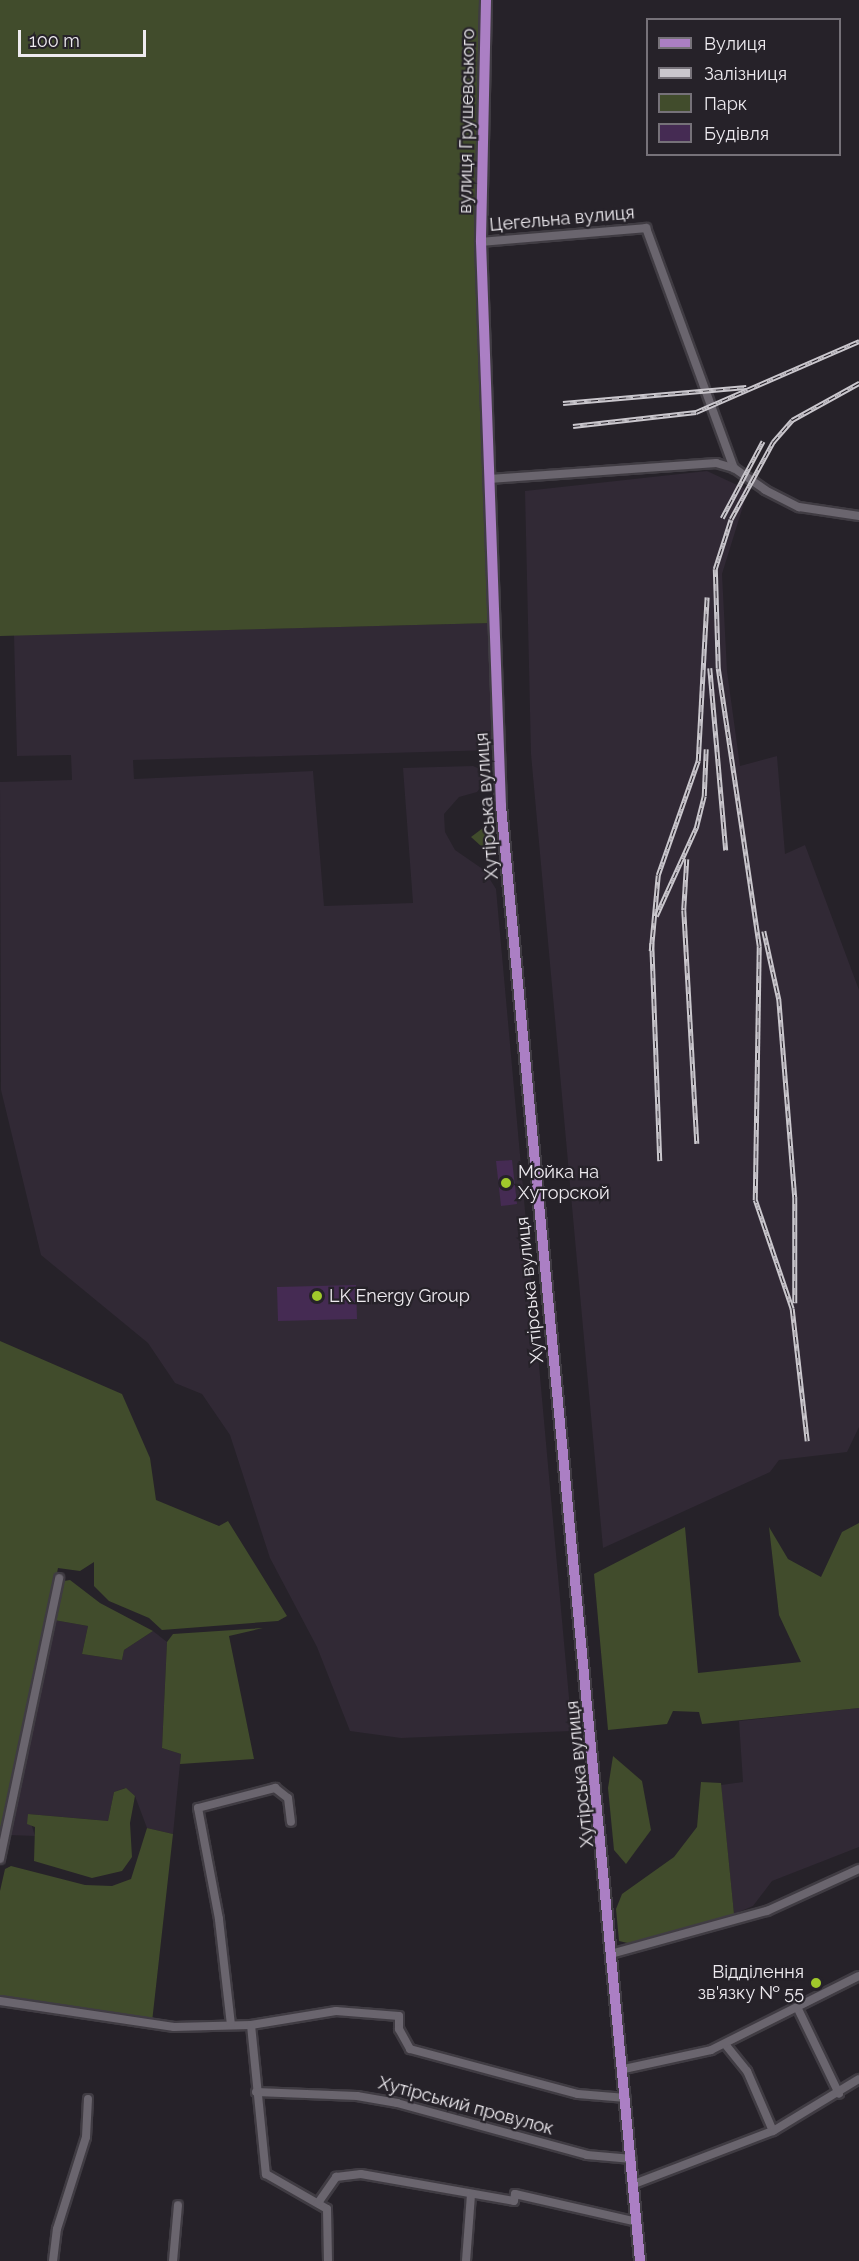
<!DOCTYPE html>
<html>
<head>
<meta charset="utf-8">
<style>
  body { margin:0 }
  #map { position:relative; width:859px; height:2261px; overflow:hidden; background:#262229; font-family:Raleway,sans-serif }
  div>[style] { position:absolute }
  .built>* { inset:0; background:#312935 }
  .green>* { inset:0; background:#414c2c }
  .building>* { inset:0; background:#452b53 }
  .roads { filter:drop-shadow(2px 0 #403c43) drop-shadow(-2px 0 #403c43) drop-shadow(0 2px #403c43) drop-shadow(0 -2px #403c43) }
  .minor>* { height:8px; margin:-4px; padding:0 4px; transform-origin:4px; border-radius:4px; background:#6a656e }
  .major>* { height:10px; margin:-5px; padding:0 5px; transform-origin:5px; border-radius:5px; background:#ab7fc4 }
  .rail>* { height:4.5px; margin-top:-2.25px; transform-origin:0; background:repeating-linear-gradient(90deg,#262229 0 7px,#cac7cd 0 14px); box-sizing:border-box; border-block:2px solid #cac7cd }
  .dots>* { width:16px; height:16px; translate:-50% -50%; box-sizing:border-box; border:3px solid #262229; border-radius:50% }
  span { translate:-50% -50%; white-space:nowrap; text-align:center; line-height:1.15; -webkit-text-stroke:4.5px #262229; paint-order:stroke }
  .street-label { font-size:18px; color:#eeebf0 }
  .poi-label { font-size:18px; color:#eeebf0 }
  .left { translate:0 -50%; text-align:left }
  .right { translate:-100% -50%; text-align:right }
  .legend { position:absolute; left:646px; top:18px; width:195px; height:138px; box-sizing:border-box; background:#262229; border:2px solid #767279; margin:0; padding:8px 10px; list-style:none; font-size:18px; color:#eeebf0 }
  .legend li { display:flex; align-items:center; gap:12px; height:30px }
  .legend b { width:30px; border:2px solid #767279 }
  .scale { position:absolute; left:18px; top:30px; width:128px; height:27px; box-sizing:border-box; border:3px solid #eeebf0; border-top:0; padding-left:8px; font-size:18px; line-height:21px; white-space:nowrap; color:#eeebf0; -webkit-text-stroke:4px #262229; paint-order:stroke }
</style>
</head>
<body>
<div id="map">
  <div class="built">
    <i style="clip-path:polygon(707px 471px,748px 490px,722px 574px,727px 671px,740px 766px,777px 756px,785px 854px,805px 845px,859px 990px,859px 1427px,847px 1452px,779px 1460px,770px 1472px,603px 1548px,531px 754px,525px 491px)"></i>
    <i style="clip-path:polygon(492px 623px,495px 750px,133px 760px,134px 779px,313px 771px,324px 906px,413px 903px,403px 768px,473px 766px,491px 774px,477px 792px,459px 797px,444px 814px,445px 832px,455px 850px,484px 870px,496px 889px,572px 1731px,401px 1738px,350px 1731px,317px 1647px,270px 1558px,230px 1435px,202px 1394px,175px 1383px,148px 1343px,41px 1255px,1px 1090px,0 782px,72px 780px,71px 755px,17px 756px,14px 635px)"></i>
    <i style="clip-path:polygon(54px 1620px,88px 1626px,82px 1654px,122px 1660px,124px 1650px,153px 1631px,167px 1642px,162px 1748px,181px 1754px,173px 1834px,147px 1828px,135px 1796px,125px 1788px,114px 1792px,108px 1821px,28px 1814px,35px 1836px,9px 1835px)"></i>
    <i style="clip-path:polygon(859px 1708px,859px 1847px,772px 1881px,753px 1906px,734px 1914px,721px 1785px,743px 1782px,739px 1721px)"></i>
  </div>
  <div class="green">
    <i style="clip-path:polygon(0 0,484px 0,481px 179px,492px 623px,0 636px)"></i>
    <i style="clip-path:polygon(483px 828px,492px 839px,491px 855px,471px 837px)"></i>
    <i style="clip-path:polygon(0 1341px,122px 1394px,150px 1458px,156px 1500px,219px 1526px,228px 1521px,287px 1616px,278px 1621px,162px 1630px,149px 1618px,109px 1601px,94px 1586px,94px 1562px,80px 1571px,58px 1568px,0 1841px)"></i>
    <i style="clip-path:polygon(859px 1523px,859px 1708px,702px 1724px,699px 1712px,673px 1711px,667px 1724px,608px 1730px,594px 1574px,685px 1527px,698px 1673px,801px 1662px,779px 1615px,769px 1527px,788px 1559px,821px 1577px,842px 1532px)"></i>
    <i style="clip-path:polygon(70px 1580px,100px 1603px,153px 1631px,124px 1650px,122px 1660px,82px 1654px,88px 1626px,54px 1620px,60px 1590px,64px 1581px)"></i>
    <i style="clip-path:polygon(263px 1628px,229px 1636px,254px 1759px,180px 1764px,181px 1754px,162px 1748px,167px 1642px,173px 1634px)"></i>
    <i style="clip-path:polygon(613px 1756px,642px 1781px,651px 1830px,626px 1864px,614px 1850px,608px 1788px)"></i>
    <i style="clip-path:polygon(701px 1782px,721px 1783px,734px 1914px,632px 1944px,619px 1941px,616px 1909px,622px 1894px,674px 1857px,697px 1827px)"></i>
    <i style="clip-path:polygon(126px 1788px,135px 1796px,130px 1823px,132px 1857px,122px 1871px,92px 1878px,34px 1861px,35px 1827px,27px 1824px,28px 1814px,108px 1821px,114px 1792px)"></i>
    <i style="clip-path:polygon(147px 1828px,173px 1834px,152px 2022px,0 1997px,0 1891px,5px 1869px,11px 1866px,85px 1885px,112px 1886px,131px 1879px)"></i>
  </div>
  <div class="building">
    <i style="clip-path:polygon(512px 1160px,517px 1204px,501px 1206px,496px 1161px)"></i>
    <i style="clip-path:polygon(356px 1285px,357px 1319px,278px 1321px,277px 1287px)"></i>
  </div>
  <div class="roads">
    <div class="minor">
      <i style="left:481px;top:242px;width:166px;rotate:-4.8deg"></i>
      <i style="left:646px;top:228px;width:256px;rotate:69.9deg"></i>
      <i style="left:489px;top:479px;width:228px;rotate:-4deg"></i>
      <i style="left:716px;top:463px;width:19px;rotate:16deg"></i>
      <i style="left:734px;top:468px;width:38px;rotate:35deg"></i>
      <i style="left:765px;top:490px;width:38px;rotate:27deg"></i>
      <i style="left:799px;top:507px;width:61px;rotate:8.5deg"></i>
      <i style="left:0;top:1859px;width:287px;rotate:-78.1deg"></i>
      <i style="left:614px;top:1953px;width:159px;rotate:-15.4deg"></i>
      <i style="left:767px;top:1911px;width:101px;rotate:-24.5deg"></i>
      <i style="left:0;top:2001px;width:176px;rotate:8.5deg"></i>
      <i style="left:174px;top:2027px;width:77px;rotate:-1.5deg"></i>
      <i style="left:251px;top:2025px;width:86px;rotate:-9.4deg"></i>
      <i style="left:336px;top:2011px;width:63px;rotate:4.5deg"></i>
      <i style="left:399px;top:2016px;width:13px;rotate:90deg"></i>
      <i style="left:399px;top:2029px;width:23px;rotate:61deg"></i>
      <i style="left:410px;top:2049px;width:174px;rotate:15deg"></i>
      <i style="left:578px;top:2094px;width:48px;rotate:4.8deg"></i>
      <i style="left:798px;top:2009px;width:94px;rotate:64.2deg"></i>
      <i style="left:231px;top:2025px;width:107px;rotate:-96.5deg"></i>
      <i style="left:219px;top:1919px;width:113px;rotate:-100.7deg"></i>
      <i style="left:198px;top:1808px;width:80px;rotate:-14.6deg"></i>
      <i style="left:275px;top:1788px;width:16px;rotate:38deg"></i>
      <i style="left:288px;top:1798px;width:24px;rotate:83deg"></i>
      <i style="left:251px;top:2025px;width:150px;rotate:84.3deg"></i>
      <i style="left:266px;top:2174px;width:70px;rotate:29.8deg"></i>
      <i style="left:327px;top:2209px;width:52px;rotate:88.9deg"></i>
      <i style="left:725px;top:2044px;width:35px;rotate:51deg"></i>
      <i style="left:747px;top:2071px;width:65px;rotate:66.6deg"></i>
      <i style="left:624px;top:2069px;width:89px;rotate:-12.3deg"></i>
      <i style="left:711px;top:2050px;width:165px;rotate:-26.6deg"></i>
      <i style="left:256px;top:2092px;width:101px;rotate:2.3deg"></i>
      <i style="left:357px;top:2096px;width:41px;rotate:9.9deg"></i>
      <i style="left:397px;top:2103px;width:197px;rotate:15.3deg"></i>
      <i style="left:587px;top:2155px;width:45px;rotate:5.1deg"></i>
      <i style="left:634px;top:2184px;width:149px;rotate:-20.9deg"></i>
      <i style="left:773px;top:2131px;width:100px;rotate:-31.2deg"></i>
      <i style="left:318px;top:2203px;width:32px;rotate:-55deg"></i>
      <i style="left:336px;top:2177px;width:25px;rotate:-7deg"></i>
      <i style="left:361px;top:2174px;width:155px;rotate:10deg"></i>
      <i style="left:514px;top:2201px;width:7px;rotate:-82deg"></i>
      <i style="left:515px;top:2194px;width:125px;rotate:12.9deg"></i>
      <i style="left:53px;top:2261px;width:32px;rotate:-83deg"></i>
      <i style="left:57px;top:2229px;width:96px;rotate:-72.5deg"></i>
      <i style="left:86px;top:2137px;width:38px;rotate:-87deg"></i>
      <i style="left:173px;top:2261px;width:56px;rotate:-84.9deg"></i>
      <i style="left:466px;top:2261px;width:67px;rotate:-85.7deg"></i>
    </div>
    <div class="major">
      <i style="left:486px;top:0;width:242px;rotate:91.2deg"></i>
      <i style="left:481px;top:242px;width:564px;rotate:87.97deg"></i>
      <i style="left:501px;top:806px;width:1462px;rotate:84.54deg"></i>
    </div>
  </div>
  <div class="rail">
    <i style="left:563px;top:403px;width:184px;rotate:-5deg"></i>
    <i style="left:573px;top:426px;width:124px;rotate:-6.5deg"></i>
    <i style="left:696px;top:412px;width:178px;rotate:-23.5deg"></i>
    <i style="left:722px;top:518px;width:87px;rotate:-62deg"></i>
    <i style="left:710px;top:668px;width:183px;rotate:85deg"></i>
    <i style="left:687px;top:859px;width:51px;rotate:93.4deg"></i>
    <i style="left:684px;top:910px;width:234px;rotate:86.8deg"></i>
    <i style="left:656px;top:916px;width:97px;rotate:-65.6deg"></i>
    <i style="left:696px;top:828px;width:33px;rotate:-76deg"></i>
    <i style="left:704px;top:796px;width:47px;rotate:-87.6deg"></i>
    <i style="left:764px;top:931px;width:70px;rotate:77.6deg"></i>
    <i style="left:779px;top:999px;width:199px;rotate:85.4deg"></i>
    <i style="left:795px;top:1197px;width:106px;rotate:90deg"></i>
    <i style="left:652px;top:943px;width:218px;rotate:87.9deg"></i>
    <i style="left:651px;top:951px;width:76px;rotate:-84.7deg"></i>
    <i style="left:658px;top:875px;width:121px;rotate:-70.7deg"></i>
    <i style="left:698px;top:761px;width:164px;rotate:-86.9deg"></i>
    <i style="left:807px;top:1441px;width:133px;rotate:-96.5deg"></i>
    <i style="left:792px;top:1309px;width:115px;rotate:-108.7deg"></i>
    <i style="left:755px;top:1200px;width:254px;rotate:-89.1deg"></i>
    <i style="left:759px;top:946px;width:281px;rotate:-98.4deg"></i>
    <i style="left:718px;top:668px;width:99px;rotate:-91.7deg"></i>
    <i style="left:715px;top:569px;width:52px;rotate:-72.3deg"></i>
    <i style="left:731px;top:519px;width:88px;rotate:-61.4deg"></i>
    <i style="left:773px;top:442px;width:29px;rotate:-49deg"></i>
    <i style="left:792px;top:420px;width:77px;rotate:-28.9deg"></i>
  </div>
  <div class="dots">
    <i style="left:506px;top:1183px;background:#a0c92b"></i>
    <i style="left:317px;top:1296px;background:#a0c92b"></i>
    <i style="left:816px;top:1983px;background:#a0c92b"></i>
  </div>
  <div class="street-label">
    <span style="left:467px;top:121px;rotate:-89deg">вулиця Грушевського</span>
    <span style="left:562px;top:219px;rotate:-5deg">Цегельна вулиця</span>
    <span style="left:487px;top:806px;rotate:-94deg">Хутірська вулиця</span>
    <span style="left:530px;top:1290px;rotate:-96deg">Хутірська вулиця</span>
    <span style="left:580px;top:1774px;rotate:-96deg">Хутірська вулиця</span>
    <span style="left:466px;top:2106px;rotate:15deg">Хутірський провулок</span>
  </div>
  <div class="poi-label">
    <span class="left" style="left:518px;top:1183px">Мойка на<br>Хуторской</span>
    <span class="left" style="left:329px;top:1296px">LK Energy Group</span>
    <span class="right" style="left:804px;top:1983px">Відділення<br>зв'язку № 55</span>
  </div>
  <ul class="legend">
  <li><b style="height:8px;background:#ab7fc4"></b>Вулиця</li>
  <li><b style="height:8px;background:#cac7cd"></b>Залізниця</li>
  <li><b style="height:16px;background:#414c2c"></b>Парк</li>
  <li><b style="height:16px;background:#452b53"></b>Будівля</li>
  </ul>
  <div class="scale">100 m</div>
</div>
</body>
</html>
